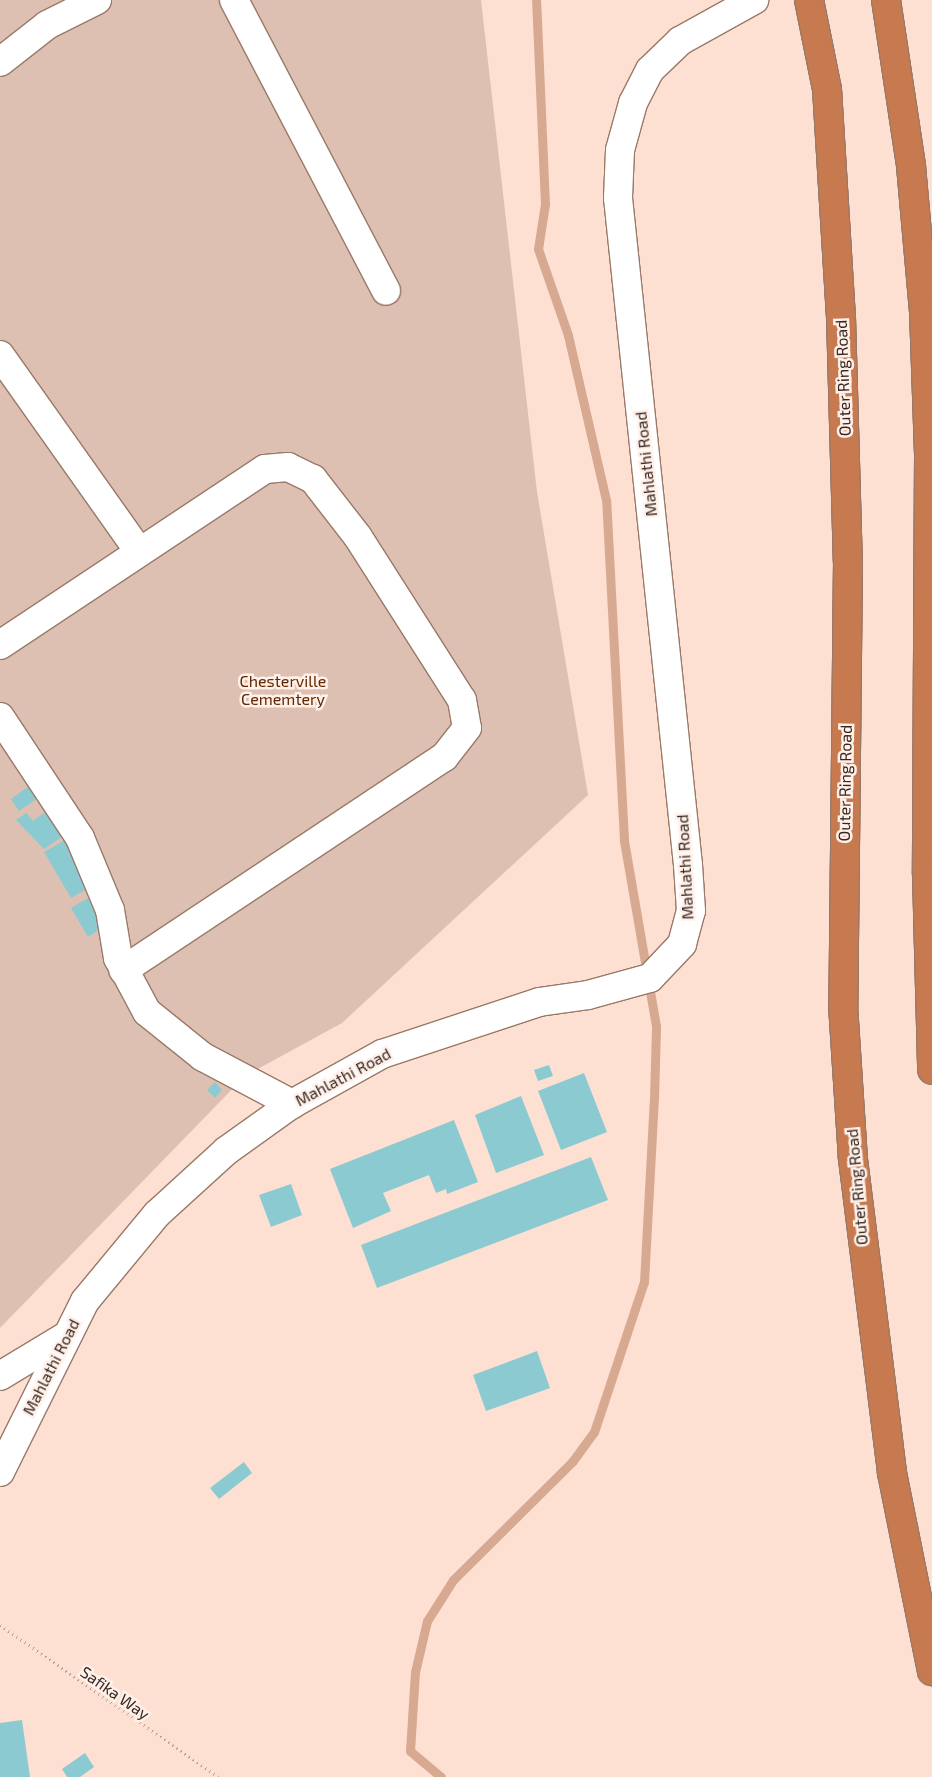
<!DOCTYPE html>
<html>
<head>
<meta charset="utf-8">
<style>
  body { margin:0 }
  #map { position:relative; width:932px; height:1777px; overflow:hidden; background:#fde0d1; font-family:"Exo 2",sans-serif }
  div>[style] { position:absolute }
  .green>* { inset:0; background:#ddc0b2 }
  .stream>* { height:9px; margin:-4.5px; padding:0 4.5px; transform-origin:4.5px; border-radius:4.5px; background:#d8a991 }
  .building>* { inset:0; background:#8ccad2 }
  .path>* { height:3px; margin-top:-1.5px; transform-origin:0; background:repeating-linear-gradient(90deg,#b8a194 0 1px,transparent 0 5px) }
  .roads { filter:drop-shadow(1px 0 #997968) drop-shadow(-1px 0 #997968) drop-shadow(0 1px #997968) drop-shadow(0 -1px #997968) }
  .minor>* { height:28px; margin:-14px; padding:0 14px; transform-origin:14px; border-radius:14px; background:#fff }
  .highway>* { height:28px; margin:-14px; padding:0 14px; transform-origin:14px; border-radius:14px; background:#c77a4f }
  span { translate:-50% -50%; white-space:nowrap; text-align:center; line-height:1.15; -webkit-text-stroke:5px #fff0e9; paint-order:stroke }
  .street-label { font-size:16px; color:#352821 }
  .park-label { font-size:16px; color:#612801 }
</style>
</head>
<body>
<div id="map">
  <div class="green">
    <i style="clip-path:polygon(0 0,481px 0,537px 492px,588px 795px,342px 1023px,245px 1076px,0 1328px)"></i>
  </div>
  <div class="stream">
    <i style="left:441px;top:1777px;width:40px;rotate:-140deg"></i>
    <i style="left:410px;top:1751px;width:79px;rotate:-86.4deg"></i>
    <i style="left:415px;top:1672px;width:52px;rotate:-76.8deg"></i>
    <i style="left:427px;top:1621px;width:49px;rotate:-57.6deg"></i>
    <i style="left:453px;top:1580px;width:168px;rotate:-44.8deg"></i>
    <i style="left:572px;top:1462px;width:37px;rotate:-54deg"></i>
    <i style="left:594px;top:1432px;width:158px;rotate:-71.6deg"></i>
    <i style="left:644px;top:1282px;width:183px;rotate:-86.9deg"></i>
    <i style="left:654px;top:1099px;width:73px;rotate:-88.4deg"></i>
    <i style="left:656px;top:1026px;width:189px;rotate:-99.8deg"></i>
    <i style="left:624px;top:840px;width:340px;rotate:-93deg"></i>
    <i style="left:606px;top:500px;width:169px;rotate:-103deg"></i>
    <i style="left:568px;top:335px;width:91px;rotate:-109.2deg"></i>
    <i style="left:538px;top:249px;width:46px;rotate:-81.2deg"></i>
    <i style="left:545px;top:204px;width:204px;rotate:-92.5deg"></i>
  </div>
  <div class="building">
    <i style="clip-path:polygon(33px 783px,41px 796px,19px 811px,11px 799px)"></i>
    <i style="clip-path:polygon(45px 812px,63px 836px,44px 849px,16px 820px,26px 813px,33px 821px)"></i>
    <i style="clip-path:polygon(65px 840px,92px 886px,71px 898px,44px 852px)"></i>
    <i style="clip-path:polygon(88px 898px,105px 926px,88px 937px,71px 908px)"></i>
    <i style="clip-path:polygon(549px 1065px,553px 1076px,538px 1081px,534px 1070px)"></i>
    <i style="clip-path:polygon(584px 1073px,607px 1132px,561px 1150px,538px 1091px)"></i>
    <i style="clip-path:polygon(215px 1082px,222px 1090px,215px 1098px,207px 1090px)"></i>
    <i style="clip-path:polygon(521px 1096px,544px 1155px,496px 1173px,475px 1115px)"></i>
    <i style="clip-path:polygon(454px 1120px,478px 1182px,447px 1194px,446px 1189px,436px 1193px,429px 1175px,383px 1193px,391px 1211px,353px 1228px,330px 1169px)"></i>
    <i style="clip-path:polygon(591px 1157px,608px 1200px,377px 1288px,361px 1245px)"></i>
    <i style="clip-path:polygon(291px 1184px,302px 1215px,271px 1227px,259px 1195px)"></i>
    <i style="clip-path:polygon(537px 1351px,550px 1388px,486px 1411px,473px 1375px)"></i>
    <i style="clip-path:polygon(244px 1462px,252px 1473px,219px 1499px,210px 1488px)"></i>
    <i style="clip-path:polygon(22px 1720px,30px 1777px,0 1777px,0 1723px)"></i>
    <i style="clip-path:polygon(85px 1753px,94px 1767px,80px 1777px,67px 1777px,62px 1769px)"></i>
  </div>
  <div class="path">
    <i style="left:0;top:1625px;width:267px;rotate:34.8deg"></i>
  </div>
  <div class="roads">
    <div class="minor">
      <i style="left:234px;top:0;width:328px;rotate:62.4deg"></i>
      <i style="left:0;top:62px;width:60px;rotate:-38.2deg"></i>
      <i style="left:47px;top:25px;width:56px;rotate:-26.6deg"></i>
      <i style="left:0;top:355px;width:240px;rotate:54.7deg"></i>
      <i style="left:0;top:645px;width:318px;rotate:-33.6deg"></i>
      <i style="left:265px;top:469px;width:23px;rotate:-5deg"></i>
      <i style="left:288px;top:467px;width:28px;rotate:26deg"></i>
      <i style="left:313px;top:479px;width:73px;rotate:52.2deg"></i>
      <i style="left:358px;top:537px;width:193px;rotate:57.5deg"></i>
      <i style="left:462px;top:700px;width:28px;rotate:80deg"></i>
      <i style="left:467px;top:728px;width:37px;rotate:128deg"></i>
      <i style="left:444px;top:757px;width:385px;rotate:146.4deg"></i>
      <i style="left:0;top:717px;width:145px;rotate:56.5deg"></i>
      <i style="left:80px;top:838px;width:78px;rotate:67.4deg"></i>
      <i style="left:110px;top:910px;width:49px;rotate:80.5deg"></i>
      <i style="left:118px;top:958px;width:61px;rotate:61.8deg"></i>
      <i style="left:147px;top:1012px;width:72px;rotate:38.8deg"></i>
      <i style="left:203px;top:1057px;width:101px;rotate:27.8deg"></i>
      <i style="left:0;top:1376px;width:77px;rotate:-31.2deg"></i>
      <i style="left:0;top:1472px;width:191px;rotate:-63.6deg"></i>
      <i style="left:85px;top:1301px;width:113px;rotate:-50.4deg"></i>
      <i style="left:157px;top:1214px;width:93px;rotate:-42.4deg"></i>
      <i style="left:226px;top:1151px;width:81px;rotate:-35.5deg"></i>
      <i style="left:292px;top:1104px;width:103px;rotate:-29.1deg"></i>
      <i style="left:382px;top:1054px;width:165px;rotate:-18.3deg"></i>
      <i style="left:539px;top:1002px;width:49px;rotate:-8.1deg"></i>
      <i style="left:588px;top:995px;width:64px;rotate:-15.3deg"></i>
      <i style="left:650px;top:978px;width:47px;rotate:-46.7deg"></i>
      <i style="left:682px;top:944px;width:34px;rotate:-75deg"></i>
      <i style="left:691px;top:911px;width:46px;rotate:-93.7deg"></i>
      <i style="left:688px;top:865px;width:671px;rotate:-95.99deg"></i>
      <i style="left:618px;top:198px;width:48px;rotate:-87.6deg"></i>
      <i style="left:620px;top:150px;width:49px;rotate:-74.5deg"></i>
      <i style="left:633px;top:103px;width:37px;rotate:-63deg"></i>
      <i style="left:650px;top:70px;width:42px;rotate:-44deg"></i>
      <i style="left:680px;top:41px;width:85px;rotate:-29deg"></i>
    </div>
    <div class="highway">
      <i style="left:809px;top:0;width:91px;rotate:78.6deg"></i>
      <i style="left:827px;top:89px;width:228px;rotate:86.5deg"></i>
      <i style="left:841px;top:317px;width:245px;rotate:88.4deg"></i>
      <i style="left:848px;top:562px;width:443px;rotate:90.6deg"></i>
      <i style="left:843px;top:1005px;width:154px;rotate:86.3deg"></i>
      <i style="left:853px;top:1159px;width:316px;rotate:82.9deg"></i>
      <i style="left:892px;top:1473px;width:202px;rotate:78.6deg"></i>
      <i style="left:886px;top:0;width:168px;rotate:81.4deg"></i>
      <i style="left:911px;top:166px;width:146px;rotate:84.9deg"></i>
      <i style="left:924px;top:311px;width:146px;rotate:88deg"></i>
      <i style="left:929px;top:457px;width:417px;rotate:90.3deg"></i>
      <i style="left:927px;top:874px;width:196px;rotate:88.5deg"></i>
    </div>
  </div>
  <div class="street-label">
    <span style="left:843px;top:378px;rotate:-92deg">Outer Ring Road</span>
    <span style="left:646px;top:464px;rotate:-96deg">Mahlathi Road</span>
    <span style="left:845px;top:783px;rotate:-89deg">Outer Ring Road</span>
    <span style="left:685px;top:867px;rotate:-93deg">Mahlathi Road</span>
    <span style="left:343px;top:1077px;rotate:-28deg">Mahlathi Road</span>
    <span style="left:857px;top:1187px;rotate:-95deg">Outer Ring Road</span>
    <span style="left:51px;top:1367px;rotate:-63deg">Mahlathi Road</span>
    <span style="left:115px;top:1693px;rotate:35deg">Safika Way</span>
  </div>
  <div class="park-label">
    <span style="left:283px;top:690px">Chesterville<br>Cememtery</span>
  </div>
</div>
</body>
</html>
